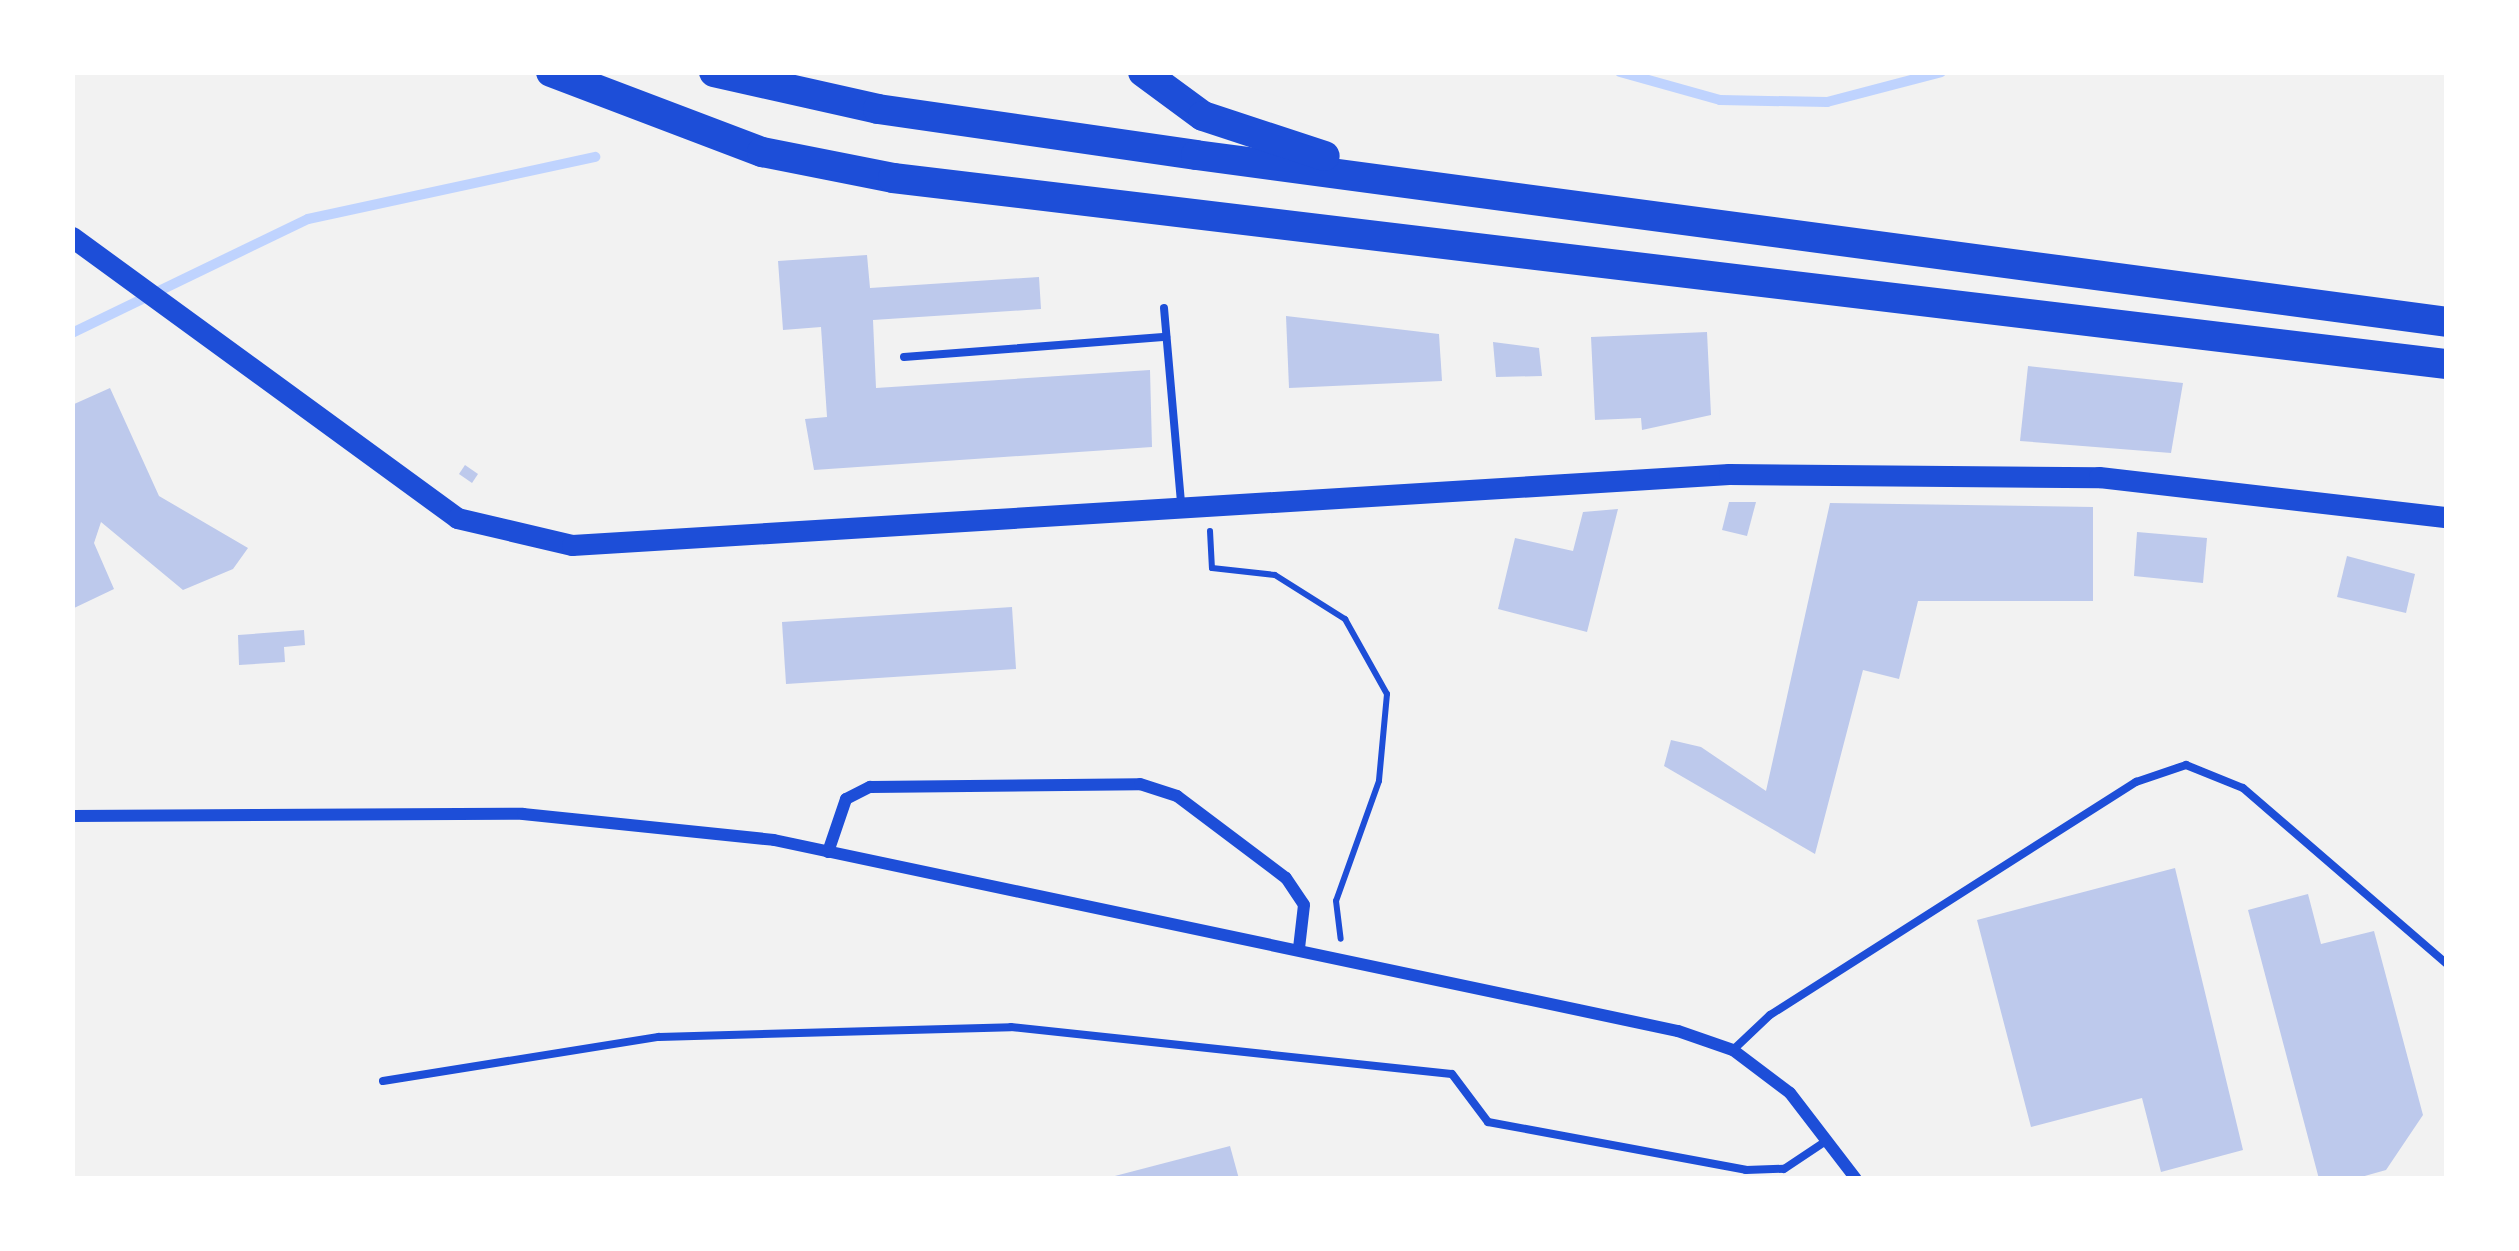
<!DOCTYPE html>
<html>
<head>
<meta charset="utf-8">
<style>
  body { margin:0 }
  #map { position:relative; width:2519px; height:1251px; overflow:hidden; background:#f2f2f2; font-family:"Zilla Slab",serif }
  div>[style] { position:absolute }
  .stream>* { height:10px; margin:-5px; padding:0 5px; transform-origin:5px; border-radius:5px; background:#bfd3fe }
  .building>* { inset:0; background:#bdc9ec }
  .path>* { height:6px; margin:-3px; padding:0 3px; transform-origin:3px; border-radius:3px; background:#1d4ed8 }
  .service>* { height:8px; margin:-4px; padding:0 4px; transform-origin:4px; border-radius:4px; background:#1d4ed8 }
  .minor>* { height:12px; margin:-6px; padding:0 6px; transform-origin:6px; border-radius:6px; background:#1d4ed8 }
  .tertiary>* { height:21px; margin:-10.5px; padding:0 10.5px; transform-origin:10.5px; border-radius:10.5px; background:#1d4ed8 }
  .motorway>* { height:30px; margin:-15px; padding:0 15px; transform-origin:15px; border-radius:15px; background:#1d4ed8 }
  span { translate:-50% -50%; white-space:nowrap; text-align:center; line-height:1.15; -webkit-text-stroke:12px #fff; paint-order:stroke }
  .frame { position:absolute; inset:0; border:75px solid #fff; pointer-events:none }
</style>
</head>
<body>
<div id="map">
  <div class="stream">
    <i style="left:1620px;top:72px;width:104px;rotate:15.6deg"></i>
    <i style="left:1720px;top:100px;width:107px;rotate:1.1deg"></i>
    <i style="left:1827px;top:102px;width:118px;rotate:-14.7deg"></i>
    <i style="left:72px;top:333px;width:262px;rotate:-25.8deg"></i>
    <i style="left:308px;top:219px;width:294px;rotate:-12.2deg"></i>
  </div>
  <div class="building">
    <i style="clip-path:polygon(867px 255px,870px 288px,1039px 277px,1041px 309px,873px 320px,876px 388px,1150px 370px,1152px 447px,814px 470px,805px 419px,827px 417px,821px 327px,783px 330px,778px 261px)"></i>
    <i style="clip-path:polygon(1286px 316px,1439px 334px,1442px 381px,1289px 388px)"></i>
    <i style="clip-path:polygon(1707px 332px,1711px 415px,1642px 430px,1641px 418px,1595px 420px,1591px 337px)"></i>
    <i style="clip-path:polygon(1493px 342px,1539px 348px,1542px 376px,1496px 377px)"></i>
    <i style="clip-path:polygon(2028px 366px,2183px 383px,2171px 453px,2020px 441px)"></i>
    <i style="clip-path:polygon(110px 388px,159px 496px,248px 548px,233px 569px,183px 590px,101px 522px,94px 543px,114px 589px,72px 609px,72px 405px)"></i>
    <i style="clip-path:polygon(465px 465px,478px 474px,472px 483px,459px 474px)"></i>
    <i style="clip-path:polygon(1729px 502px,1756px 502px,1747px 536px,1722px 530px)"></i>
    <i style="clip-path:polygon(1830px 503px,2093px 507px,2093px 601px,1918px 601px,1899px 679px,1863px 670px,1815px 854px,1664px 766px,1671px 740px,1701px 747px,1766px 791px)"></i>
    <i style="clip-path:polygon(1618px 509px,1587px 632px,1498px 609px,1515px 538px,1573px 551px,1583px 512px)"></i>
    <i style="clip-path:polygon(2137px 532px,2207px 538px,2203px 583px,2134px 576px)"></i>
    <i style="clip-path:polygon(2347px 556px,2415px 574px,2406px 613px,2337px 597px)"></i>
    <i style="clip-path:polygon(1012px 607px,1016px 669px,786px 684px,782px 622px)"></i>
    <i style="clip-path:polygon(304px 630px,305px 645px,284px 647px,285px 662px,239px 665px,238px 635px)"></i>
    <i style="clip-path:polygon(2175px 868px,2243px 1150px,2161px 1172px,2142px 1098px,2031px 1127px,1977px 920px)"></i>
    <i style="clip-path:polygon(2308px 894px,2321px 944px,2374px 931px,2423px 1115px,2386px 1170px,2354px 1179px,2319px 1179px,2248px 910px)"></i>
    <i style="clip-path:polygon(1230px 1146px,1239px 1179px,1112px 1179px,1111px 1177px)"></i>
  </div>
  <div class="path">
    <i style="left:1210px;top:531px;width:37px;rotate:87deg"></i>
    <i style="left:1212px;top:568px;width:63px;rotate:6.3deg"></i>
    <i style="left:1275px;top:575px;width:83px;rotate:32.2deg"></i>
    <i style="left:1345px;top:619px;width:86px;rotate:60.8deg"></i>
    <i style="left:1387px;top:694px;width:87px;rotate:95.3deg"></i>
    <i style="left:1379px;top:781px;width:127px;rotate:109.7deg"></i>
    <i style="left:1336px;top:901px;width:38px;rotate:83deg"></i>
  </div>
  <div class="service">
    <i style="left:1164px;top:308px;width:195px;rotate:85deg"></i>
    <i style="left:904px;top:357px;width:263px;rotate:-4.4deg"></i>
    <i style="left:1733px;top:1050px;width:51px;rotate:-43.4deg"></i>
    <i style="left:1770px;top:1015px;width:434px;rotate:-32.5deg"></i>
    <i style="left:2136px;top:782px;width:53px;rotate:-18.8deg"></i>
    <i style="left:2186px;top:765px;width:61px;rotate:22deg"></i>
    <i style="left:2243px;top:788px;width:269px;rotate:40.8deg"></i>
    <i style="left:383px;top:1081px;width:279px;rotate:-9.1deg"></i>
    <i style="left:659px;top:1037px;width:352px;rotate:-1.6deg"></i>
    <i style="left:1011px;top:1027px;width:443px;rotate:6.1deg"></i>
    <i style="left:1452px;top:1074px;width:60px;rotate:53.1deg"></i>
    <i style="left:1488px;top:1122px;width:262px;rotate:10.5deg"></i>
    <i style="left:1746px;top:1170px;width:38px;rotate:-2deg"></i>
    <i style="left:1784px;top:1169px;width:50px;rotate:-33.7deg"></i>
  </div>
  <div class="minor">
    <i style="left:72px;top:816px;width:451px;rotate:-0.3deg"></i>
    <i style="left:523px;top:814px;width:252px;rotate:5.9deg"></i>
    <i style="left:774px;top:840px;width:924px;rotate:11.93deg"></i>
    <i style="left:1678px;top:1031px;width:58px;rotate:19.1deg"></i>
    <i style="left:1733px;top:1050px;width:71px;rotate:37deg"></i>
    <i style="left:1790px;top:1093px;width:108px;rotate:52.5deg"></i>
    <i style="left:828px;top:852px;width:56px;rotate:-71.2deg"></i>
    <i style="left:846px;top:799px;width:27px;rotate:-27deg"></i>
    <i style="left:870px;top:787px;width:270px;rotate:-0.6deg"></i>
    <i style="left:1140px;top:784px;width:39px;rotate:18deg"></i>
    <i style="left:1177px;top:796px;width:136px;rotate:37deg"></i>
    <i style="left:1286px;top:878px;width:32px;rotate:56deg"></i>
    <i style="left:1304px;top:905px;width:43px;rotate:96.6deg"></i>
  </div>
  <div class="tertiary">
    <i style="left:72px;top:237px;width:477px;rotate:36.1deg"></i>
    <i style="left:457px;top:518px;width:118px;rotate:13.2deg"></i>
    <i style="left:572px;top:545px;width:1159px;rotate:-3.51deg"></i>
    <i style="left:1729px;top:474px;width:370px;rotate:0.5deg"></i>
    <i style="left:2099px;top:477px;width:350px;rotate:6.6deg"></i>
  </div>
  <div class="motorway">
    <i style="left:551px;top:72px;width:226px;rotate:20.8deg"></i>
    <i style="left:762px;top:152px;width:134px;rotate:11.2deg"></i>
    <i style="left:893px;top:178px;width:1565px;rotate:6.83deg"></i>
    <i style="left:714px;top:72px;width:168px;rotate:12.7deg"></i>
    <i style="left:878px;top:109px;width:321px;rotate:8.2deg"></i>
    <i style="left:1196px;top:155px;width:1262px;rotate:7.6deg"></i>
    <i style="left:1143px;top:72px;width:74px;rotate:36.3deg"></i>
    <i style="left:1203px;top:116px;width:128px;rotate:18.2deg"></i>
  </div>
  <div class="frame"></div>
</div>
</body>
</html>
